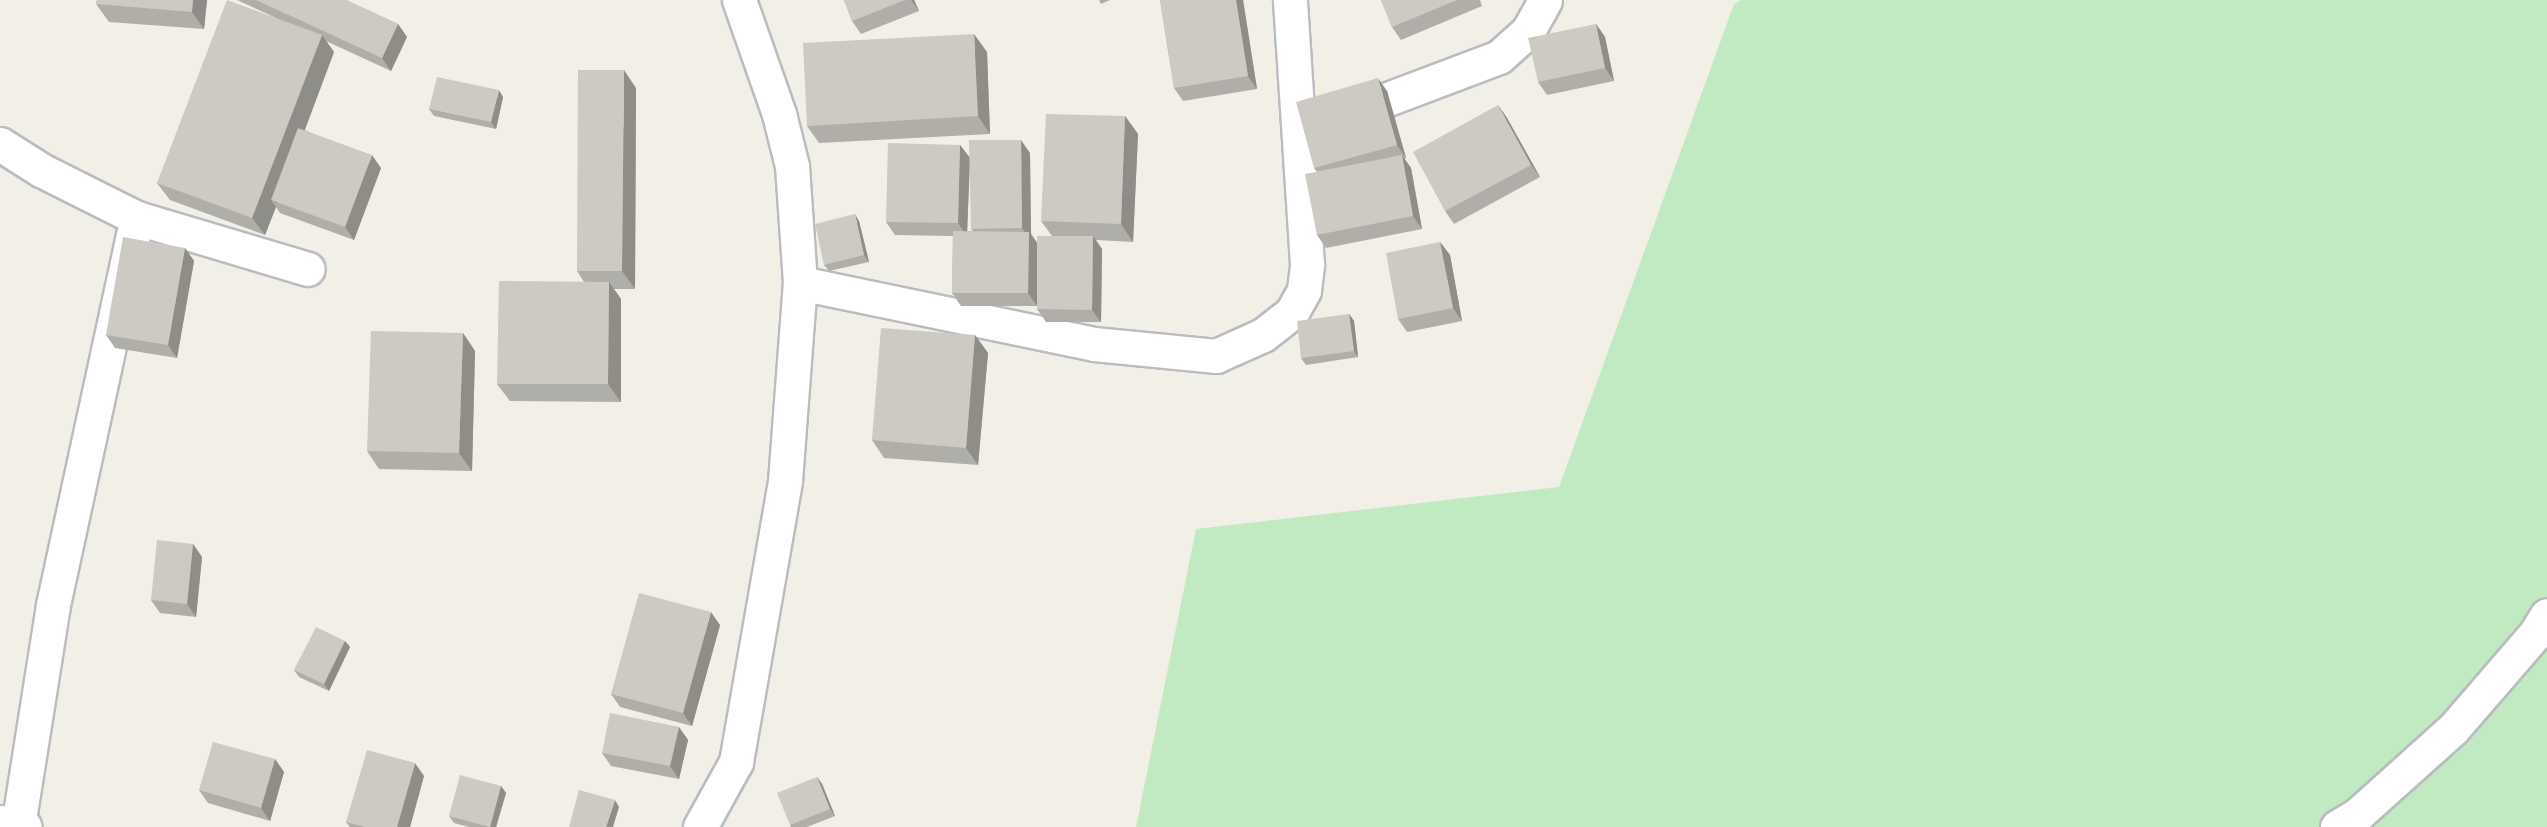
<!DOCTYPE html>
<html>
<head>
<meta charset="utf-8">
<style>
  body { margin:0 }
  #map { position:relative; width:2547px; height:827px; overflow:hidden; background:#f1efe6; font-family:"Titillium Web",sans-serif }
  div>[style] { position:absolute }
  .green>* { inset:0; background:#c1eac3 }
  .roads { filter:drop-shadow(2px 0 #b9bcc1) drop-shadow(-2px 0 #b9bcc1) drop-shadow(0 2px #b9bcc1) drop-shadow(0 -2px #b9bcc1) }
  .street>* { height:33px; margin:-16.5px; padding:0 16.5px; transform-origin:16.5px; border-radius:16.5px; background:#fff }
  .secondary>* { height:33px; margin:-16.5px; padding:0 16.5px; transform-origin:16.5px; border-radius:16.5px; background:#fff }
  .wall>* { inset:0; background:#afaea8 }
  .shaded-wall>* { inset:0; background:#8f8d88 }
  .building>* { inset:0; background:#cccac3 }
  span { translate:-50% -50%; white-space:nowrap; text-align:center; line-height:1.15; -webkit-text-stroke:6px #fff; paint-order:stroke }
</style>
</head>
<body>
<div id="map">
  <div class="green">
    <i style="clip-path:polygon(1741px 0,2547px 0,2547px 827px,1136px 827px,1196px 529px,1559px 487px,1734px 4px)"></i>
  </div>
  <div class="roads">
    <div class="street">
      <i style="left:1348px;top:114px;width:161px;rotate:-20.7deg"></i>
      <i style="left:1499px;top:57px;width:39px;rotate:-42deg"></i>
      <i style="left:1528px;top:31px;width:35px;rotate:-61deg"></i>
      <i style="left:0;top:144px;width:49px;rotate:32.4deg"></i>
      <i style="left:41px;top:170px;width:107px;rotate:26.6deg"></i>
      <i style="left:137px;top:218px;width:178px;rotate:16.6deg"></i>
      <i style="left:800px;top:283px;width:300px;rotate:11.7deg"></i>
      <i style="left:1094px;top:344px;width:123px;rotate:5.6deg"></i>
      <i style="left:1216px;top:356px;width:51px;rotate:-24.1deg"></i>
      <i style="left:1263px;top:335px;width:37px;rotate:-38deg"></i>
      <i style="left:1292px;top:312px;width:25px;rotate:-61deg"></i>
      <i style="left:1304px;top:290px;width:26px;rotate:-83deg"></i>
      <i style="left:1307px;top:264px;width:265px;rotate:-93.7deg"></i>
      <i style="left:18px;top:826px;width:224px;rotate:-81deg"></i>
      <i style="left:53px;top:605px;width:396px;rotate:-77.8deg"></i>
      <i style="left:700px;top:827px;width:74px;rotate:-61deg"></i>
      <i style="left:736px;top:762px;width:285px;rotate:-80.1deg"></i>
      <i style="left:785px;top:481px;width:199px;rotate:-85.7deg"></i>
      <i style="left:800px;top:283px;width:117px;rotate:-93.9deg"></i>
      <i style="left:792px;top:166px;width:54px;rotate:-104deg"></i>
      <i style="left:779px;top:114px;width:121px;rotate:-109.3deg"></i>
    </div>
    <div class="secondary">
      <i style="left:0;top:822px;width:25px;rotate:11deg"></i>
      <i style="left:2337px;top:827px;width:23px;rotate:-31deg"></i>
      <i style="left:2357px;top:815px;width:129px;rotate:-41.9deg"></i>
      <i style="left:2453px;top:729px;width:125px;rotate:-49.2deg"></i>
      <i style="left:2535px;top:634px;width:22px;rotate:-58deg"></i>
    </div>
  </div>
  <div class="wall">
    <i style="clip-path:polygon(97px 0,207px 0,204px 29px,109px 22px,96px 4px)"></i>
    <i style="clip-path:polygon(237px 0,346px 0,398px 24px,407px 37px,391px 71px,326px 41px,334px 52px,305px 130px,381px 168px,354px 240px,280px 213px,276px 207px,265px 235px,170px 200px,157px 183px,276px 18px)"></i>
    <i style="clip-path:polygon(844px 0,914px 0,919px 11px,861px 34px,852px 21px)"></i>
    <i style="clip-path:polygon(1099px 0,1110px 0,1101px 4px)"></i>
    <i style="clip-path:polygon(1160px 0,1243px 0,1257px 89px,1183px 101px,1174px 88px)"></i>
    <i style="clip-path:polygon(1381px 0,1480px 0,1482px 6px,1401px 40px,1392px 27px)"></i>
    <i style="clip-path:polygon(1596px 24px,1605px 37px,1614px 81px,1547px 95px,1538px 82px)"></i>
    <i style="clip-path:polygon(987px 52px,990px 134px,819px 143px,807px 126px)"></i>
    <i style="clip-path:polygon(636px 88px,635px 289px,614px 289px,621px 299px,621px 402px,510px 401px,497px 384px,584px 282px,577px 271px)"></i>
    <i style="clip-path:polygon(1387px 91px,1406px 158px,1404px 159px,1411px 168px,1422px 229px,1326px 248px,1317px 235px,1317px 172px,1314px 168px)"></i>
    <i style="clip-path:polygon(503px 97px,496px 129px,434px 116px,429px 109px)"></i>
    <i style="clip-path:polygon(1498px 105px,1507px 118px,1540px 177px,1454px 224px,1445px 211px)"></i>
    <i style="clip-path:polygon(1125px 116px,1138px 134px,1133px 242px,1096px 240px,1102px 249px,1101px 322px,1046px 322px,1037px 309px,1037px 306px,961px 306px,952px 293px,953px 236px,895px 235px,886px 222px,960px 145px,970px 158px,967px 231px,973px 231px,971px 229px,1030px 153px,1031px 234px,1037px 243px,1052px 236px,1041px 221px)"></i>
    <i style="clip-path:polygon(859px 221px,869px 262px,829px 271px,824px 265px)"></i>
    <i style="clip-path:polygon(1440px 242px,1450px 255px,1462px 321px,1407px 332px,1398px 319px)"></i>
    <i style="clip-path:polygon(185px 248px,194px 261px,177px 358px,115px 348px,106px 335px)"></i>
    <i style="clip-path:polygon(1349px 314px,1354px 321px,1358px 357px,1306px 365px,1301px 358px)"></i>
    <i style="clip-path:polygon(463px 333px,475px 351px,472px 471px,379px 469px,367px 451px)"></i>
    <i style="clip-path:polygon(975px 335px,988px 353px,978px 465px,884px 458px,872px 440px)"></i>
    <i style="clip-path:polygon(193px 544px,202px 557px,196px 617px,160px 613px,151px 600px)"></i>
    <i style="clip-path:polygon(720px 625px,692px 726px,620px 707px,611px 694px)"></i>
    <i style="clip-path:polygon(345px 641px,350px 647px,329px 691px,299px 677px,294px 670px)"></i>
    <i style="clip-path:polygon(679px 727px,688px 740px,679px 779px,611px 766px,602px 753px)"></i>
    <i style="clip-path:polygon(275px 759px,284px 772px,270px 821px,208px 803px,199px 790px)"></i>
    <i style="clip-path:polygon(424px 776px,410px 827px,350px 827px,346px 822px)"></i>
    <i style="clip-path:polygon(817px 777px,822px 784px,835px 816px,807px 827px,791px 827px,790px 825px)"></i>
    <i style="clip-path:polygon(501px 786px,506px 793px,496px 827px,469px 827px,454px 823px,449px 816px)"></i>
  </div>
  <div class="shaded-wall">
    <i style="clip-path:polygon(193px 0,207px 0,204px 29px,192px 12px)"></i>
    <i style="clip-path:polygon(911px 0,914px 0,919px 11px)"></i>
    <i style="clip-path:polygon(1236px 0,1243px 0,1257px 89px,1248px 76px)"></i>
    <i style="clip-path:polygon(398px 24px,407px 37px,391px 71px,382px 58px)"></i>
    <i style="clip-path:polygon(1596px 24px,1605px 37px,1614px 81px,1605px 68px)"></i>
    <i style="clip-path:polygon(974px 34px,987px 52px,990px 134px,978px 116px)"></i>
    <i style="clip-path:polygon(322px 35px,334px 52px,277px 203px,271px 200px,276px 207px,265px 235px,252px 218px)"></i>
    <i style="clip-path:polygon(624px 70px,636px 88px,635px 289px,622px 271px)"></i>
    <i style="clip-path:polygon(1378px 78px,1387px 91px,1406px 158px,1397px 145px)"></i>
    <i style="clip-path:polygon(499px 90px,503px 97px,496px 129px,491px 122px)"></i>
    <i style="clip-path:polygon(1498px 105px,1507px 118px,1540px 177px,1531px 165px)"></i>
    <i style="clip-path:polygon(1125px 116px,1138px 134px,1133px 242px,1121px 224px)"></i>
    <i style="clip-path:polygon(1021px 140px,1030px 153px,1031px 234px,1038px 244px,1037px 306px,1028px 293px,1029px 238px,1022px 228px)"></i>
    <i style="clip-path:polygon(960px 145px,970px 158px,967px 236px,958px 223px)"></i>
    <i style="clip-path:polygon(372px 155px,381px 168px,354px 240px,345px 227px)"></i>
    <i style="clip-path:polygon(1402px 155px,1411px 168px,1422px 229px,1413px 216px)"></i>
    <i style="clip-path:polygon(855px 214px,859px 221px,869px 262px,864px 255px)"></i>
    <i style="clip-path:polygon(1093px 236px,1102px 249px,1101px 322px,1092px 310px)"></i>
    <i style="clip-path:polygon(1440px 242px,1450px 255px,1462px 321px,1453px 308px)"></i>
    <i style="clip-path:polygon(185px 248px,194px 261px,177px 358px,168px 345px)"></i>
    <i style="clip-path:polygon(609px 282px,621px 299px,621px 402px,608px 384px)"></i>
    <i style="clip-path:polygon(1349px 314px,1354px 321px,1358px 357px,1354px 351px)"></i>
    <i style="clip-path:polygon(463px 333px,475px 351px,472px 471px,459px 453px)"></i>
    <i style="clip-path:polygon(975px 335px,988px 353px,978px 465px,966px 448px)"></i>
    <i style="clip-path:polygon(193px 544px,202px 557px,196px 617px,187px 604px)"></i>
    <i style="clip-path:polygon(711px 612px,720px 625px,692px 726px,683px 713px)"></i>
    <i style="clip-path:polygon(345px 641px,350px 647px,329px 691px,324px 684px)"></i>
    <i style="clip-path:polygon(679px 727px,688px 740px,679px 779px,670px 766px)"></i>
    <i style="clip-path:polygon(275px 759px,284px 772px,270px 821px,261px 808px)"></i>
    <i style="clip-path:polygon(415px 763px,424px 776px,410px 827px,397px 827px)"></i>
    <i style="clip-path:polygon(817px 777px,822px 784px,835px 816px,830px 809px)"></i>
    <i style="clip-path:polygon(501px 786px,506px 793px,496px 827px,490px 827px)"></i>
    <i style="clip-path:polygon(615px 800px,619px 807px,613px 827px,606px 827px)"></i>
  </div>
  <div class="building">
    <i style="clip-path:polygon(97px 0,193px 0,192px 12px,96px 4px)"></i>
    <i style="clip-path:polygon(227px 0,322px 35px,252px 218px,157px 183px)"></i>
    <i style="clip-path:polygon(256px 0,346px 0,398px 24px,382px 58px)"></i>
    <i style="clip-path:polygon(844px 0,905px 0,852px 21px)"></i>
    <i style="clip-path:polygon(1160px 0,1236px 0,1248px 76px,1174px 88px)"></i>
    <i style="clip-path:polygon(1381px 0,1457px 0,1392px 27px)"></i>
    <i style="clip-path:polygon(1596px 24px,1605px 68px,1538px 82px,1528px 38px)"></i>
    <i style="clip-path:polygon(974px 34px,978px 116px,807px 126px,803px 43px)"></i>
    <i style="clip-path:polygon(578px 70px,624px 70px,622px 271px,577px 271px)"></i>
    <i style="clip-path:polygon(437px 77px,499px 90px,491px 122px,429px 109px)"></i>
    <i style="clip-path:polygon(1378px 78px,1397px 145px,1314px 168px,1296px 102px)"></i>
    <i style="clip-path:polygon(1498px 105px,1531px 165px,1445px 211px,1413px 152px)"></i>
    <i style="clip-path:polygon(1046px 114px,1125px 116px,1121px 224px,1041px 221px)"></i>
    <i style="clip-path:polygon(298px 128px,372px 155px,345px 227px,271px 200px)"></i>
    <i style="clip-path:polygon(969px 140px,1021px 140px,1022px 228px,971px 229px)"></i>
    <i style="clip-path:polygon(888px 143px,960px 145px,958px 223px,886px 222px)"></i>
    <i style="clip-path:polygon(1402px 155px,1413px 216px,1317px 235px,1305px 174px)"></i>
    <i style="clip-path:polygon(855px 214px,864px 255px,824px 265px,815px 224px)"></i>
    <i style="clip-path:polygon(953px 231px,1029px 232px,1028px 293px,952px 293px)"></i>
    <i style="clip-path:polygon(1037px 236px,1093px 236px,1092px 310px,1037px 309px)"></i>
    <i style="clip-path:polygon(123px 237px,185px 248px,168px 345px,106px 335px)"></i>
    <i style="clip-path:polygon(1440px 242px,1453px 308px,1398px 319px,1386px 253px)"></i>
    <i style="clip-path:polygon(499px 281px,609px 282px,608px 384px,497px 384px)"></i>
    <i style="clip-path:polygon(1349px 314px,1354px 351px,1301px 358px,1297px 321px)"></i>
    <i style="clip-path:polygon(881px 328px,975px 335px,966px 448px,872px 440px)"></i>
    <i style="clip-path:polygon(371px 331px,463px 333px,459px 453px,367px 451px)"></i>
    <i style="clip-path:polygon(157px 540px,193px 544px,187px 604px,151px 600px)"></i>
    <i style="clip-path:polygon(639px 593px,711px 612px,683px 713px,611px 694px)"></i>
    <i style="clip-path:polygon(316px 627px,345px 641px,324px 684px,294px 670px)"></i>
    <i style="clip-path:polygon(610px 713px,679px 727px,670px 766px,602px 753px)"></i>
    <i style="clip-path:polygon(213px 742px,275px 759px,261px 808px,199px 790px)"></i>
    <i style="clip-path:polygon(367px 750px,415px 763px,397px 827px,365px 827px,346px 822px)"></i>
    <i style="clip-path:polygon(460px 775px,501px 786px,490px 827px,449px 816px)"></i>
    <i style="clip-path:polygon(817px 777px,830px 809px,790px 825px,777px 793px)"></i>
    <i style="clip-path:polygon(579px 790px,615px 800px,606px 827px,569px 827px)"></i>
  </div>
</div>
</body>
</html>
